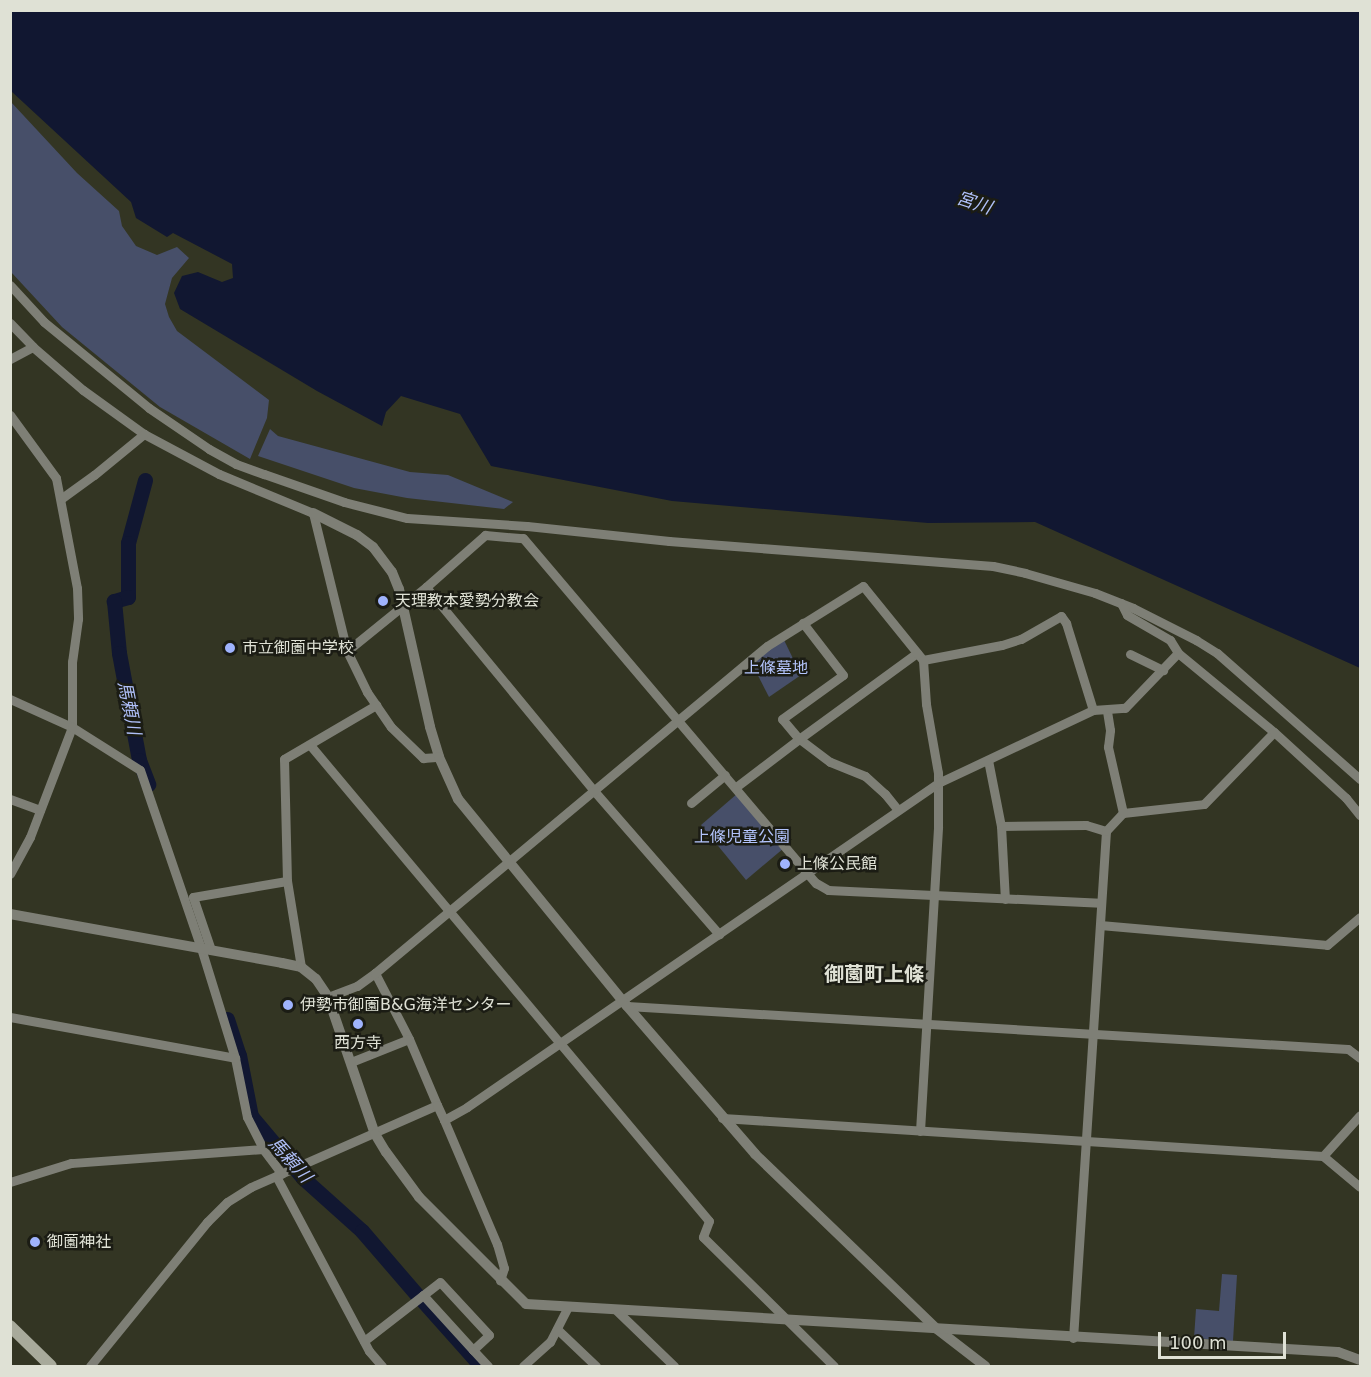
<!DOCTYPE html>
<html>
<head>
<meta charset="utf-8">
<style>
  body { margin:0 }
  #map { position:relative; width:1371px; height:1377px; overflow:hidden; background:#333523; font-family:"DejaVu Sans","Noto Sans JP",sans-serif }
  div>[style] { position:absolute }
  .green>* { inset:0; background:#474f69 }
  .water>* { inset:0; background:#111731 }
  .river>* { height:15px; margin:-7.5px; padding:0 7.5px; transform-origin:7.5px; border-radius:7.5px; background:#111731 }
  .minor>* { height:9px; margin:-4.5px; padding:0 4.5px; transform-origin:4.5px; border-radius:4.5px; background:#7e7f76 }
  .tertiary>* { height:10px; margin:-5px; padding:0 5px; transform-origin:5px; border-radius:5px; background:#7e7f76 }
  .secondary>* { height:12px; margin:-6px; padding:0 6px; transform-origin:6px; border-radius:6px; background:#a8aa9b }
  .dots>* { width:16px; height:16px; translate:-50% -50%; box-sizing:border-box; border:3px solid #1b1c14; border-radius:50% }
  span { translate:-50% -50%; white-space:nowrap; text-align:center; line-height:1.15; -webkit-text-stroke:5px #1b1c14; paint-order:stroke }
  .poi-label { font-size:16px; color:#dfe1d5 }
  .left { translate:0 -50%; text-align:left }
  .park-label { font-size:16px; color:#b3c4fc }
  .water-label { font-size:18px; color:#afbff8; font-style:italic }
  .quarter-label { font-size:20px; color:#dfe1d5; font-weight:700 }
  .frame { position:absolute; inset:0; border:12px solid #dfe1d5; pointer-events:none }
  .scale { position:absolute; left:1158px; top:1332px; width:128px; height:27px; box-sizing:border-box; border:3px solid #dfe1d5; border-top:0; padding-left:8px; font-size:18px; line-height:21px; white-space:nowrap; color:#dfe1d5; -webkit-text-stroke:4px #1b1c14; paint-order:stroke }
</style>
</head>
<body>
<div id="map">
  <div class="green">
    <i style="clip-path:polygon(11px 102px,77px 173px,119px 211px,122px 226px,136px 246px,157px 255px,177px 247px,189px 258px,172px 278px,165px 304px,169px 317px,177px 331px,269px 400px,267px 418px,250px 459px,160px 407px,62px 327px,11px 272px)"></i>
    <i style="clip-path:polygon(270px 429px,278px 436px,410px 472px,448px 475px,513px 502px,504px 509px,407px 498px,354px 488px,258px 456px)"></i>
    <i style="clip-path:polygon(784px 640px,801px 675px,769px 697px,751px 662px)"></i>
    <i style="clip-path:polygon(738px 793px,784px 848px,746px 880px,701px 825px)"></i>
    <i style="clip-path:polygon(1222px 1274px,1237px 1275px,1233px 1341px,1194px 1338px,1196px 1309px,1219px 1311px)"></i>
  </div>
  <div class="water">
    <i style="clip-path:polygon(10px 11px,1360px 11px,1360px 668px,1035px 522px,928px 523px,672px 501px,491px 466px,460px 414px,401px 396px,386px 412px,382px 426px,317px 391px,180px 309px,174px 293px,182px 276px,198px 272px,222px 282px,233px 278px,232px 264px,173px 233px,167px 237px,136px 218px,131px 202px,11px 91px)"></i>
  </div>
  <div class="river">
    <i style="left:145px;top:480px;width:65px;rotate:105.1deg"></i>
    <i style="left:128px;top:543px;width:54px;rotate:90deg"></i>
    <i style="left:128px;top:597px;width:15px;rotate:164deg"></i>
    <i style="left:114px;top:601px;width:52px;rotate:84.5deg"></i>
    <i style="left:119px;top:653px;width:109px;rotate:79.4deg"></i>
    <i style="left:139px;top:760px;width:26px;rotate:69deg"></i>
    <i style="left:227px;top:1019px;width:38px;rotate:72deg"></i>
    <i style="left:239px;top:1055px;width:62px;rotate:78.9deg"></i>
    <i style="left:251px;top:1116px;width:81px;rotate:50deg"></i>
    <i style="left:303px;top:1178px;width:79px;rotate:41.9deg"></i>
    <i style="left:362px;top:1231px;width:84px;rotate:49.3deg"></i>
    <i style="left:423px;top:1301px;width:87px;rotate:48.3deg"></i>
  </div>
  <div class="minor">
    <i style="left:10px;top:285px;width:50px;rotate:47.4deg"></i>
    <i style="left:44px;top:322px;width:136px;rotate:39.3deg"></i>
    <i style="left:149px;top:408px;width:73px;rotate:34.3deg"></i>
    <i style="left:209px;top:449px;width:31px;rotate:29deg"></i>
    <i style="left:236px;top:464px;width:30px;rotate:20deg"></i>
    <i style="left:264px;top:474px;width:85px;rotate:19.3deg"></i>
    <i style="left:344px;top:502px;width:65px;rotate:14.3deg"></i>
    <i style="left:407px;top:518px;width:120px;rotate:3.8deg"></i>
    <i style="left:527px;top:526px;width:143px;rotate:6deg"></i>
    <i style="left:669px;top:541px;width:325px;rotate:4.4deg"></i>
    <i style="left:993px;top:566px;width:33px;rotate:12deg"></i>
    <i style="left:1025px;top:573px;width:73px;rotate:15.9deg"></i>
    <i style="left:1095px;top:593px;width:41px;rotate:21.5deg"></i>
    <i style="left:1133px;top:608px;width:71px;rotate:26.9deg"></i>
    <i style="left:1196px;top:640px;width:25px;rotate:32deg"></i>
    <i style="left:1217px;top:653px;width:191px;rotate:41.4deg"></i>
    <i style="left:10px;top:323px;width:33px;rotate:46deg"></i>
    <i style="left:33px;top:347px;width:66px;rotate:40.7deg"></i>
    <i style="left:83px;top:390px;width:75px;rotate:35.8deg"></i>
    <i style="left:144px;top:434px;width:85px;rotate:28.1deg"></i>
    <i style="left:219px;top:474px;width:102px;rotate:22.5deg"></i>
    <i style="left:313px;top:513px;width:142px;rotate:76.2deg"></i>
    <i style="left:347px;top:651px;width:46px;rotate:64deg"></i>
    <i style="left:367px;top:692px;width:42px;rotate:55.6deg"></i>
    <i style="left:391px;top:727px;width:45px;rotate:44.1deg"></i>
    <i style="left:423px;top:758px;width:16px;rotate:-4deg"></i>
    <i style="left:10px;top:359px;width:26px;rotate:-28deg"></i>
    <i style="left:10px;top:415px;width:78px;rotate:53.9deg"></i>
    <i style="left:56px;top:478px;width:112px;rotate:79.2deg"></i>
    <i style="left:77px;top:588px;width:31px;rotate:88deg"></i>
    <i style="left:78px;top:619px;width:43px;rotate:97.9deg"></i>
    <i style="left:72px;top:662px;width:65px;rotate:90deg"></i>
    <i style="left:72px;top:727px;width:118px;rotate:110.9deg"></i>
    <i style="left:30px;top:837px;width:42px;rotate:118.4deg"></i>
    <i style="left:62px;top:498px;width:39px;rotate:-36deg"></i>
    <i style="left:94px;top:475px;width:65px;rotate:-39.4deg"></i>
    <i style="left:426px;top:587px;width:266px;rotate:50.5deg"></i>
    <i style="left:595px;top:792px;width:189px;rotate:48.9deg"></i>
    <i style="left:1121px;top:603px;width:13px;rotate:63deg"></i>
    <i style="left:1127px;top:615px;width:50px;rotate:30.2deg"></i>
    <i style="left:1170px;top:640px;width:15px;rotate:58deg"></i>
    <i style="left:347px;top:651px;width:102px;rotate:-39deg"></i>
    <i style="left:426px;top:587px;width:79px;rotate:-41.4deg"></i>
    <i style="left:485px;top:535px;width:38px;rotate:5deg"></i>
    <i style="left:523px;top:538px;width:453px;rotate:49.7deg"></i>
    <i style="left:816px;top:883px;width:14px;rotate:30deg"></i>
    <i style="left:828px;top:890px;width:272px;rotate:2.7deg"></i>
    <i style="left:1130px;top:654px;width:37px;rotate:26deg"></i>
    <i style="left:10px;top:699px;width:68px;rotate:24.3deg"></i>
    <i style="left:72px;top:727px;width:80px;rotate:32.3deg"></i>
    <i style="left:140px;top:770px;width:188px;rotate:71.1deg"></i>
    <i style="left:201px;top:948px;width:115px;rotate:72.8deg"></i>
    <i style="left:235px;top:1058px;width:60px;rotate:78.5deg"></i>
    <i style="left:247px;top:1117px;width:36px;rotate:63deg"></i>
    <i style="left:263px;top:1149px;width:193px;rotate:175.8deg"></i>
    <i style="left:71px;top:1163px;width:64px;rotate:162.7deg"></i>
    <i style="left:310px;top:745px;width:621px;rotate:50.03deg"></i>
    <i style="left:709px;top:1221px;width:17px;rotate:111deg"></i>
    <i style="left:703px;top:1237px;width:184px;rotate:44.6deg"></i>
    <i style="left:988px;top:760px;width:67px;rotate:78.9deg"></i>
    <i style="left:1001px;top:826px;width:73px;rotate:86.9deg"></i>
    <i style="left:736px;top:787px;width:79px;rotate:-37.3deg"></i>
    <i style="left:799px;top:739px;width:26px;rotate:-130deg"></i>
    <i style="left:782px;top:719px;width:75px;rotate:-35.8deg"></i>
    <i style="left:843px;top:675px;width:66px;rotate:-127.6deg"></i>
    <i style="left:10px;top:799px;width:32px;rotate:20deg"></i>
    <i style="left:691px;top:803px;width:44px;rotate:-39.5deg"></i>
    <i style="left:898px;top:810px;width:21px;rotate:-129deg"></i>
    <i style="left:885px;top:794px;width:27px;rotate:-138deg"></i>
    <i style="left:865px;top:776px;width:38px;rotate:-158deg"></i>
    <i style="left:830px;top:762px;width:39px;rotate:-143deg"></i>
    <i style="left:799px;top:739px;width:146px;rotate:-36.1deg"></i>
    <i style="left:1123px;top:813px;width:81px;rotate:-6.3deg"></i>
    <i style="left:1204px;top:804px;width:100px;rotate:-45.8deg"></i>
    <i style="left:1001px;top:826px;width:85px;rotate:-0.7deg"></i>
    <i style="left:1086px;top:825px;width:21px;rotate:17deg"></i>
    <i style="left:1106px;top:831px;width:508px;rotate:93.72deg"></i>
    <i style="left:1106px;top:831px;width:25px;rotate:-47deg"></i>
    <i style="left:1123px;top:813px;width:68px;rotate:-102.8deg"></i>
    <i style="left:1108px;top:747px;width:17px;rotate:-83deg"></i>
    <i style="left:1110px;top:730px;width:19px;rotate:-99deg"></i>
    <i style="left:1100px;top:925px;width:228px;rotate:5deg"></i>
    <i style="left:1327px;top:945px;width:43px;rotate:-40.3deg"></i>
    <i style="left:211px;top:950px;width:56px;rotate:-108.8deg"></i>
    <i style="left:193px;top:897px;width:95px;rotate:-9.7deg"></i>
    <i style="left:301px;top:967px;width:87px;rotate:-99.2deg"></i>
    <i style="left:287px;top:881px;width:122px;rotate:-91.4deg"></i>
    <i style="left:284px;top:759px;width:107px;rotate:-30.4deg"></i>
    <i style="left:375px;top:973px;width:74px;rotate:62.7deg"></i>
    <i style="left:409px;top:1039px;width:72px;rotate:67deg"></i>
    <i style="left:328px;top:997px;width:31px;rotate:-21deg"></i>
    <i style="left:357px;top:986px;width:22px;rotate:-36deg"></i>
    <i style="left:375px;top:973px;width:510px;rotate:-39.83deg"></i>
    <i style="left:767px;top:646px;width:113px;rotate:-32deg"></i>
    <i style="left:863px;top:586px;width:95px;rotate:51deg"></i>
    <i style="left:923px;top:660px;width:80px;rotate:-10.8deg"></i>
    <i style="left:1002px;top:645px;width:20px;rotate:-18deg"></i>
    <i style="left:1021px;top:639px;width:46px;rotate:-29.9deg"></i>
    <i style="left:1061px;top:616px;width:9px;rotate:54deg"></i>
    <i style="left:1066px;top:623px;width:91px;rotate:72.8deg"></i>
    <i style="left:627px;top:1006px;width:722px;rotate:3.41deg"></i>
    <i style="left:1348px;top:1049px;width:15px;rotate:37deg"></i>
    <i style="left:10px;top:1017px;width:229px;rotate:10.3deg"></i>
    <i style="left:351px;top:1062px;width:62px;rotate:-21.6deg"></i>
    <i style="left:722px;top:1118px;width:602px;rotate:3.62deg"></i>
    <i style="left:1323px;top:1156px;width:48px;rotate:40deg"></i>
    <i style="left:444px;top:1120px;width:135px;rotate:66.9deg"></i>
    <i style="left:497px;top:1244px;width:25px;rotate:74deg"></i>
    <i style="left:504px;top:1268px;width:13px;rotate:108deg"></i>
    <i style="left:920px;top:1131px;width:305px;rotate:-86.6deg"></i>
    <i style="left:938px;top:827px;width:54px;rotate:-90deg"></i>
    <i style="left:938px;top:773px;width:70px;rotate:-99.9deg"></i>
    <i style="left:926px;top:704px;width:44px;rotate:-93.9deg"></i>
    <i style="left:263px;top:1149px;width:31px;rotate:53deg"></i>
    <i style="left:1323px;top:1156px;width:55px;rotate:-47.9deg"></i>
    <i style="left:276px;top:1176px;width:198px;rotate:62deg"></i>
    <i style="left:369px;top:1351px;width:20px;rotate:49deg"></i>
    <i style="left:423px;top:1295px;width:74px;rotate:47.7deg"></i>
    <i style="left:616px;top:1310px;width:81px;rotate:44deg"></i>
    <i style="left:557px;top:1329px;width:54px;rotate:43.5deg"></i>
    <i style="left:364px;top:1341px;width:96px;rotate:-37.8deg"></i>
    <i style="left:440px;top:1282px;width:72px;rotate:47.2deg"></i>
    <i style="left:489px;top:1335px;width:22px;rotate:137deg"></i>
    <i style="left:473px;top:1350px;width:22px;rotate:47deg"></i>
    <i style="left:90px;top:1366px;width:186px;rotate:-50.9deg"></i>
    <i style="left:207px;top:1222px;width:28px;rotate:-45deg"></i>
    <i style="left:227px;top:1202px;width:28px;rotate:-32deg"></i>
    <i style="left:251px;top:1187px;width:203px;rotate:-23.8deg"></i>
    <i style="left:437px;top:1105px;width:17px;rotate:65deg"></i>
    <i style="left:444px;top:1120px;width:26px;rotate:-29deg"></i>
    <i style="left:467px;top:1107px;width:572px;rotate:-34.52deg"></i>
    <i style="left:938px;top:783px;width:171px;rotate:-25.2deg"></i>
    <i style="left:1093px;top:710px;width:32px;rotate:-4deg"></i>
    <i style="left:1125px;top:708px;width:76px;rotate:-46.1deg"></i>
    <i style="left:1178px;top:653px;width:124px;rotate:39.5deg"></i>
    <i style="left:1274px;top:732px;width:98px;rotate:42.5deg"></i>
    <i style="left:1346px;top:798px;width:22px;rotate:51deg"></i>
    <i style="left:523px;top:1366px;width:36px;rotate:-42deg"></i>
    <i style="left:550px;top:1342px;width:39px;rotate:-63deg"></i>
  </div>
  <div class="tertiary">
    <i style="left:313px;top:513px;width:49px;rotate:26.6deg"></i>
    <i style="left:357px;top:535px;width:20px;rotate:37deg"></i>
    <i style="left:373px;top:547px;width:31px;rotate:53deg"></i>
    <i style="left:392px;top:572px;width:18px;rotate:68deg"></i>
    <i style="left:399px;top:589px;width:141px;rotate:77.3deg"></i>
    <i style="left:430px;top:727px;width:31px;rotate:73deg"></i>
    <i style="left:439px;top:757px;width:46px;rotate:65.7deg"></i>
    <i style="left:458px;top:799px;width:267px;rotate:50.8deg"></i>
    <i style="left:627px;top:1006px;width:196px;rotate:49.1deg"></i>
    <i style="left:755px;top:1154px;width:252px;rotate:43.9deg"></i>
    <i style="left:937px;top:1329px;width:61px;rotate:37.6deg"></i>
    <i style="left:10px;top:914px;width:276px;rotate:10.2deg"></i>
    <i style="left:282px;top:963px;width:19px;rotate:12deg"></i>
    <i style="left:301px;top:967px;width:19px;rotate:39deg"></i>
    <i style="left:316px;top:979px;width:22px;rotate:56deg"></i>
    <i style="left:328px;top:997px;width:145px;rotate:71.1deg"></i>
    <i style="left:375px;top:1134px;width:21px;rotate:59deg"></i>
    <i style="left:386px;top:1152px;width:56px;rotate:53.7deg"></i>
    <i style="left:419px;top:1197px;width:151px;rotate:45deg"></i>
    <i style="left:526px;top:1304px;width:813px;rotate:3.38deg"></i>
    <i style="left:1338px;top:1352px;width:23px;rotate:20deg"></i>
  </div>
  <div class="secondary">
    <i style="left:10px;top:1326px;width:57px;rotate:44.3deg"></i>
  </div>
  <div class="dots">
    <i style="left:383px;top:601px;background:#9fb3fd"></i>
    <i style="left:230px;top:648px;background:#9fb3fd"></i>
    <i style="left:785px;top:864px;background:#9fb3fd"></i>
    <i style="left:288px;top:1005px;background:#9fb3fd"></i>
    <i style="left:358px;top:1024px;background:#9fb3fd"></i>
    <i style="left:35px;top:1242px;background:#9fb3fd"></i>
  </div>
  <div class="poi-label">
    <span class="left" style="left:395px;top:601px">天理教本愛勢分教会</span>
    <span class="left" style="left:242px;top:648px">市立御薗中学校</span>
    <span class="left" style="left:797px;top:864px">上條公民館</span>
    <span class="left" style="left:300px;top:1005px">伊勢市御薗B&amp;G海洋センター</span>
    <span style="left:358px;top:1043px">西方寺</span>
    <span class="left" style="left:47px;top:1242px">御薗神社</span>
  </div>
  <div class="park-label">
    <span style="left:776px;top:668px">上條墓地</span>
    <span style="left:742px;top:837px">上條児童公園</span>
  </div>
  <div class="water-label">
    <span style="left:974px;top:203px;rotate:18deg">宮川</span>
    <span style="left:129px;top:708px;rotate:79deg">馬頼川</span>
    <span style="left:290px;top:1160px;rotate:48deg">馬頼川</span>
  </div>
  <div class="quarter-label">
    <span style="left:874px;top:974px">御薗町上條</span>
  </div>
  <div class="frame"></div>
  <div class="scale">100 m</div>
</div>
</body>
</html>
